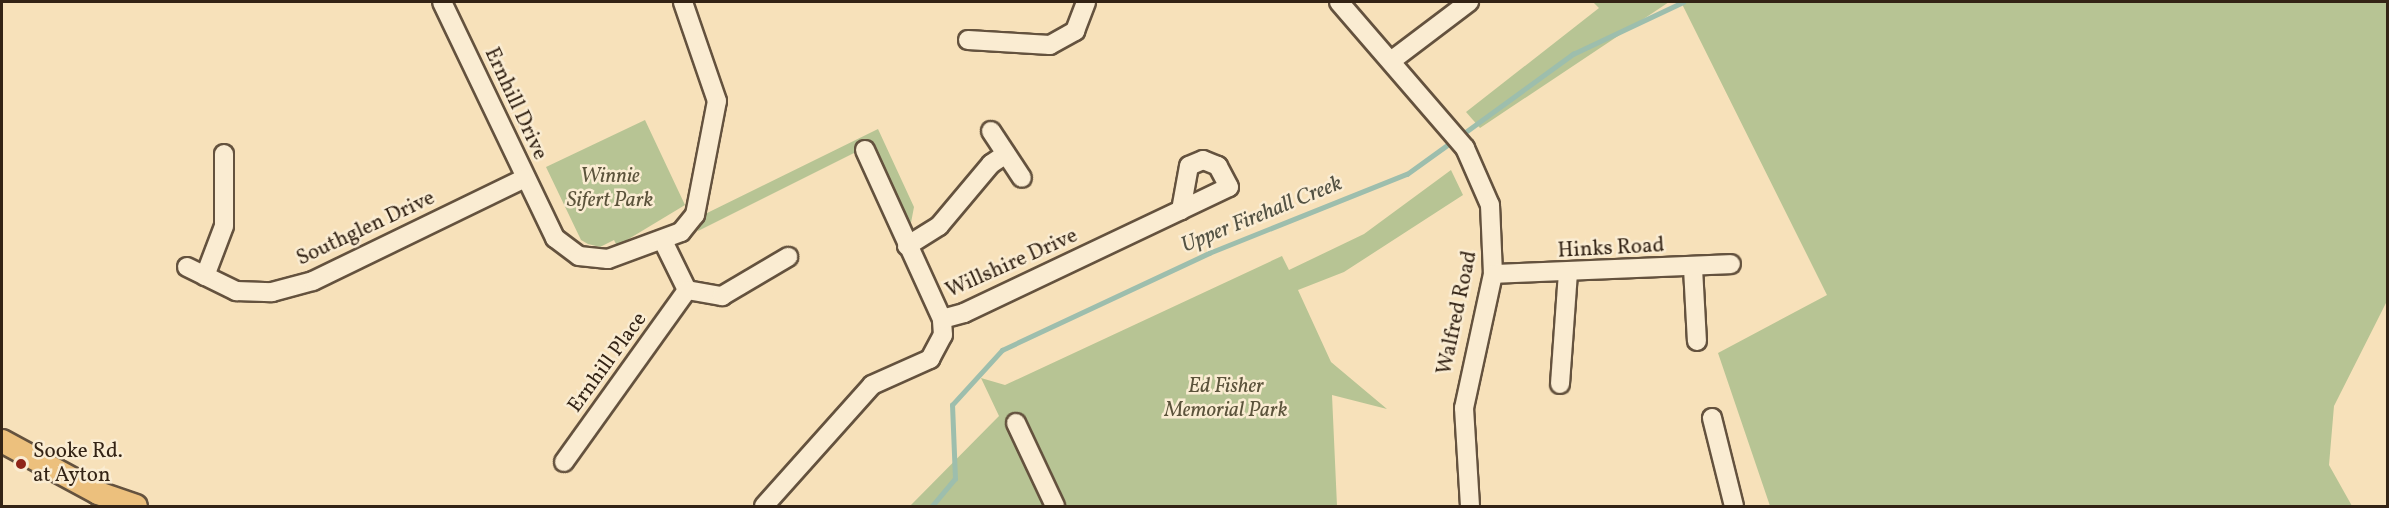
<!DOCTYPE html>
<html>
<head>
<meta charset="utf-8">
<style>
  body { margin:0 }
  #map { position:relative; width:2389px; height:508px; overflow:hidden; background:#f7e1ba; font-family:Vollkorn,serif }
  div>[style] { position:absolute }
  .green>* { inset:0; background:#b7c494 }
  .stream>* { height:4.5px; margin:-2.25px; padding:0 2.25px; transform-origin:2.25px; border-radius:2.25px; background:#9dbead }
  .roads { filter:drop-shadow(2px 0 #64523e) drop-shadow(-2px 0 #64523e) drop-shadow(0 2px #64523e) drop-shadow(0 -2px #64523e) }
  .minor>* { height:18px; margin:-9px; padding:0 9px; transform-origin:9px; border-radius:9px; background:#faecd2 }
  .major>* { height:22px; margin:-11px; padding:0 11px; transform-origin:11px; border-radius:11px; background:#ecc07d }
  .dots>* { width:16px; height:16px; translate:-50% -50%; box-sizing:border-box; border:3px solid #faecd2; border-radius:50% }
  span { translate:-50% -50%; white-space:nowrap; text-align:center; line-height:1.15; -webkit-text-stroke:5px #faecd2; paint-order:stroke }
  .street-label { font-size:21px; color:#332315 }
  .park-label { font-size:21px; color:#5b533b; font-style:italic }
  .poi-label { font-size:21px; color:#332315 }
  .left { translate:0 -50%; text-align:left }
  .water-label { font-size:22px; color:#535243; font-style:italic }
  .frame { position:absolute; inset:0; border:3px solid #332315; pointer-events:none }
</style>
</head>
<body>
<div id="map">
  <div class="green">
    <i style="clip-path:polygon(1593px 2px,1669px 2px,1480px 128px,1466px 112px,1599px 8px)"></i>
    <i style="clip-path:polygon(1681px 2px,2387px 2px,2387px 301px,2334px 406px,2329px 465px,2352px 506px,1770px 506px,1718px 353px,1827px 295px)"></i>
    <i style="clip-path:polygon(645px 120px,685px 205px,617px 246px,614px 240px,600px 247px,588px 244px,581px 240px,546px 167px)"></i>
    <i style="clip-path:polygon(878px 129px,914px 207px,910px 228px,872px 144px,698px 231px,701px 216px)"></i>
    <i style="clip-path:polygon(1451px 170px,1463px 195px,1344px 272px,1298px 290px,1331px 362px,1387px 409px,1332px 395px,1337px 506px,910px 506px,999px 416px,981px 378px,1005px 385px,1282px 256px,1289px 270px,1364px 234px)"></i>
  </div>
  <div class="stream">
    <i style="left:1460px;top:136px;width:140px;rotate:-36deg"></i>
    <i style="left:1573px;top:54px;width:122px;rotate:-25.3deg"></i>
    <i style="left:932px;top:506px;width:35px;rotate:-50deg"></i>
    <i style="left:955px;top:479px;width:74px;rotate:-92.3deg"></i>
    <i style="left:952px;top:405px;width:74px;rotate:-47.7deg"></i>
    <i style="left:1002px;top:350px;width:229px;rotate:-25.1deg"></i>
    <i style="left:1209px;top:253px;width:213px;rotate:-21.8deg"></i>
    <i style="left:1407px;top:174px;width:57px;rotate:-35.7deg"></i>
  </div>
  <div class="roads">
    <div class="minor">
      <i style="left:442px;top:2px;width:262px;rotate:64.4deg"></i>
      <i style="left:555px;top:238px;width:30px;rotate:37deg"></i>
      <i style="left:579px;top:256px;width:29px;rotate:6deg"></i>
      <i style="left:608px;top:259px;width:78px;rotate:-20.3deg"></i>
      <i style="left:681px;top:232px;width:22px;rotate:-51deg"></i>
      <i style="left:695px;top:215px;width:116px;rotate:-79.1deg"></i>
      <i style="left:717px;top:101px;width:105px;rotate:-109deg"></i>
      <i style="left:1339px;top:2px;width:193px;rotate:49.2deg"></i>
      <i style="left:1465px;top:148px;width:62px;rotate:66.3deg"></i>
      <i style="left:1490px;top:205px;width:69px;rotate:87.5deg"></i>
      <i style="left:1493px;top:274px;width:137px;rotate:102.2deg"></i>
      <i style="left:1464px;top:408px;width:98px;rotate:86.5deg"></i>
      <i style="left:968px;top:40px;width:82px;rotate:3.5deg"></i>
      <i style="left:1050px;top:45px;width:29px;rotate:-29deg"></i>
      <i style="left:1075px;top:31px;width:31px;rotate:-69deg"></i>
      <i style="left:1391px;top:61px;width:98px;rotate:-37.1deg"></i>
      <i style="left:991px;top:131px;width:56px;rotate:56.6deg"></i>
      <i style="left:865px;top:150px;width:186px;rotate:65.5deg"></i>
      <i style="left:663px;top:241px;width:55px;rotate:63.9deg"></i>
      <i style="left:907px;top:246px;width:38px;rotate:-32deg"></i>
      <i style="left:939px;top:226px;width:81px;rotate:-50deg"></i>
      <i style="left:991px;top:164px;width:18px;rotate:-34deg"></i>
      <i style="left:187px;top:267px;width:55px;rotate:26.1deg"></i>
      <i style="left:236px;top:291px;width:36px;rotate:2deg"></i>
      <i style="left:272px;top:292px;width:42px;rotate:-15deg"></i>
      <i style="left:313px;top:281px;width:236px;rotate:-25.9deg"></i>
      <i style="left:1693px;top:268px;width:73px;rotate:86.9deg"></i>
      <i style="left:1493px;top:274px;width:238px;rotate:-2.4deg"></i>
      <i style="left:205px;top:276px;width:53px;rotate:-69.2deg"></i>
      <i style="left:224px;top:226px;width:72px;rotate:-90deg"></i>
      <i style="left:687px;top:290px;width:36px;rotate:10deg"></i>
      <i style="left:722px;top:296px;width:77px;rotate:-30.6deg"></i>
      <i style="left:1560px;top:384px;width:111px;rotate:-85.9deg"></i>
      <i style="left:1712px;top:418px;width:91px;rotate:76deg"></i>
      <i style="left:1016px;top:423px;width:92px;rotate:64.8deg"></i>
      <i style="left:564px;top:462px;width:211px;rotate:-54.4deg"></i>
      <i style="left:764px;top:506px;width:162px;rotate:-48.2deg"></i>
      <i style="left:872px;top:385px;width:64px;rotate:-24.1deg"></i>
      <i style="left:930px;top:359px;width:27px;rotate:-62deg"></i>
      <i style="left:943px;top:335px;width:16px;rotate:-94deg"></i>
      <i style="left:942px;top:319px;width:23px;rotate:-15deg"></i>
      <i style="left:964px;top:313px;width:240px;rotate:-25.4deg"></i>
      <i style="left:1181px;top:210px;width:53px;rotate:-25.6deg"></i>
      <i style="left:1229px;top:187px;width:24px;rotate:-118deg"></i>
      <i style="left:1218px;top:166px;width:16px;rotate:-158deg"></i>
      <i style="left:1203px;top:160px;width:15px;rotate:157deg"></i>
      <i style="left:1189px;top:166px;width:45px;rotate:100.3deg"></i>
    </div>
    <div class="major">
      <i style="left:2px;top:441px;width:109px;rotate:28.4deg"></i>
      <i style="left:98px;top:493px;width:40px;rotate:18.9deg"></i>
    </div>
  </div>
  <div class="dots">
    <i style="left:21px;top:464px;background:#8f2418"></i>
  </div>
  <div class="street-label">
    <span style="left:515px;top:104px;rotate:65deg">Ernhill Drive</span>
    <span style="left:366px;top:229px;rotate:-25deg">Southglen Drive</span>
    <span style="left:1611px;top:249px;rotate:-3deg">Hinks Road</span>
    <span style="left:1012px;top:264px;rotate:-24deg">Willshire Drive</span>
    <span style="left:1458px;top:313px;rotate:-78deg">Walfred Road</span>
    <span style="left:608px;top:363px;rotate:-54deg">Ernhill Place</span>
  </div>
  <div class="park-label">
    <span style="left:610px;top:189px">Winnie<br>Sifert Park</span>
    <span style="left:1226px;top:399px">Ed Fisher<br>Memorial Park</span>
  </div>
  <div class="poi-label">
    <span class="left" style="left:33px;top:464px">Sooke Rd.<br>at Ayton</span>
  </div>
  <div class="water-label">
    <span style="left:1262px;top:215px;rotate:-22deg">Upper Firehall Creek</span>
  </div>
  <div class="frame"></div>
</div>
</body>
</html>
